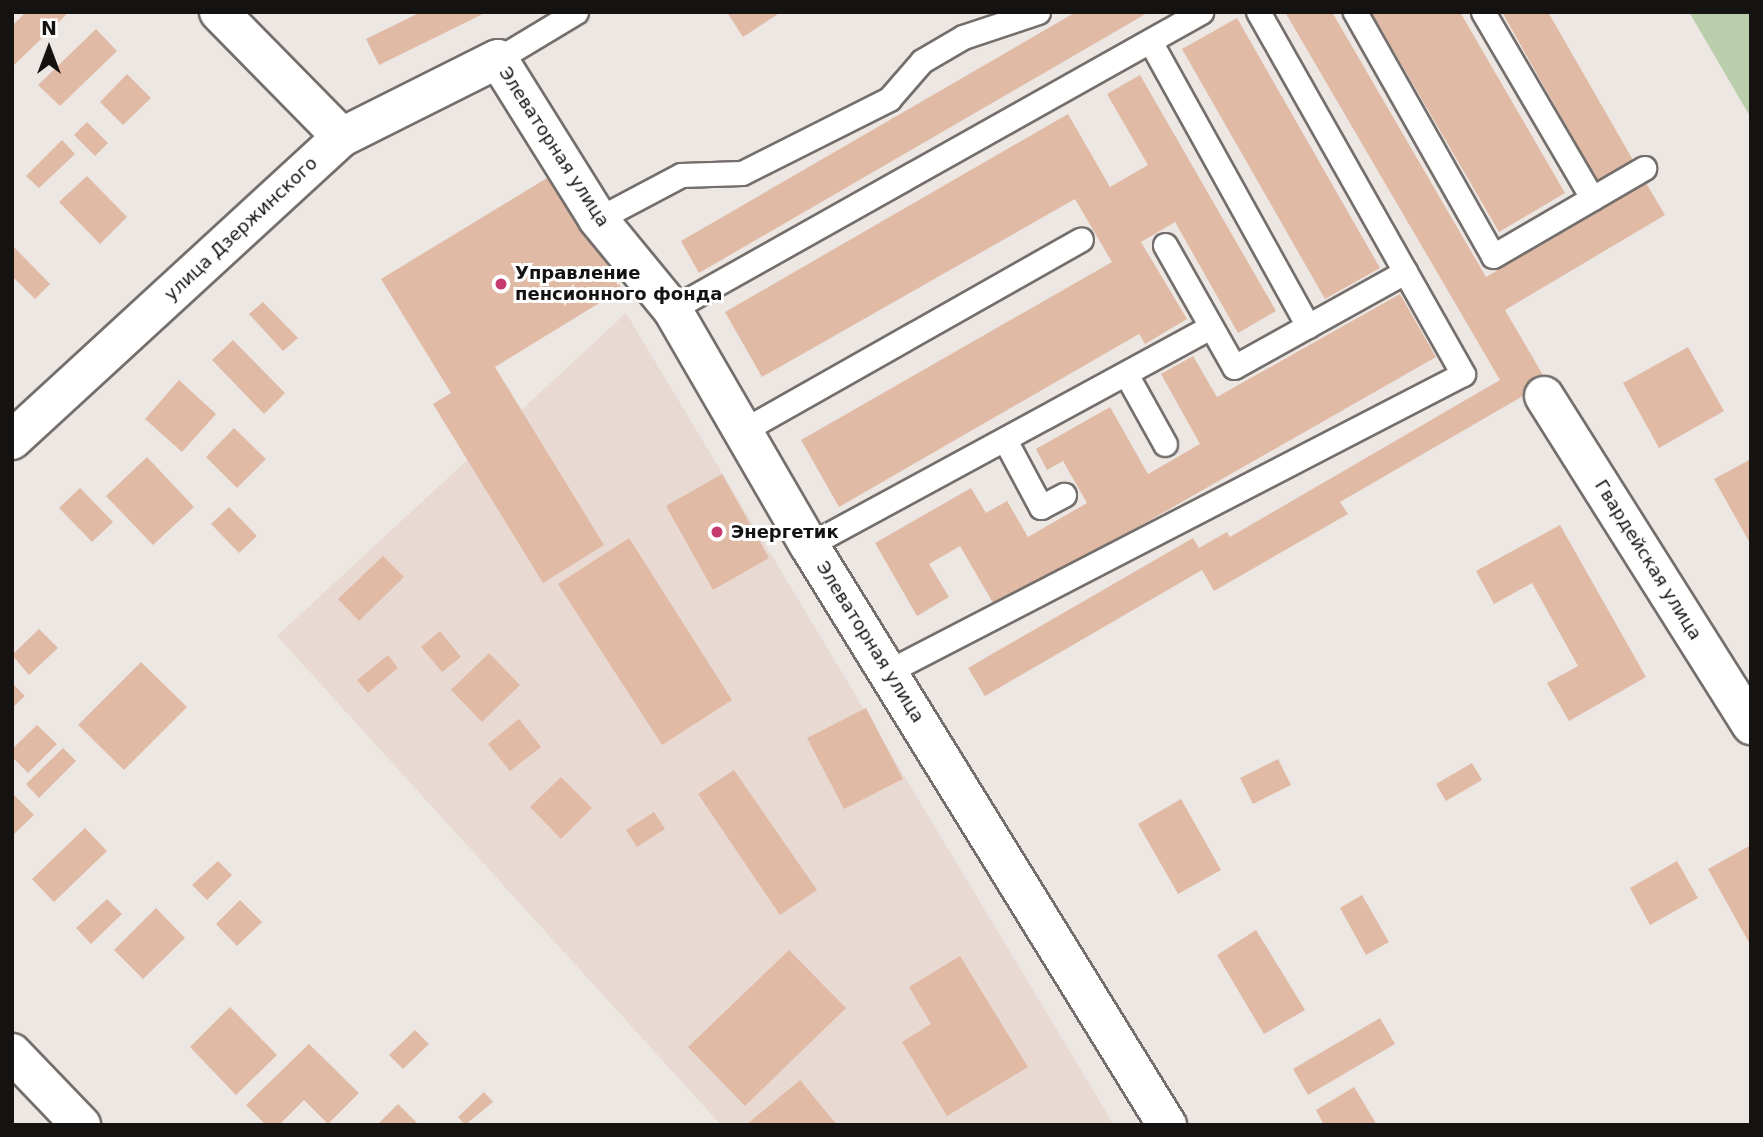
<!DOCTYPE html>
<html>
<head>
<meta charset="utf-8">
<style>
  body { margin:0 }
  #map { position:relative; width:1763px; height:1137px; overflow:hidden; background:#ede7e3; font-family:"DejaVu Sans",sans-serif }
  div>[style] { position:absolute }
  .built>* { inset:0; background:#e8dad3 }
  .green>* { inset:0; background:#baceab }
  .building>* { inset:0; background:#e0baa4 }
  .roads { filter:drop-shadow(2px 0 #746f6c) drop-shadow(-2px 0 #746f6c) drop-shadow(0 2px #746f6c) drop-shadow(0 -2px #746f6c) }
  .service>* { height:23px; margin:-11.5px; padding:0 11.5px; transform-origin:11.5px; border-radius:11.5px; background:#fff }
  .minor>* { height:38px; margin:-19px; padding:0 19px; transform-origin:19px; border-radius:19px; background:#fff }
  .tertiary>* { height:38px; margin:-19px; padding:0 19px; transform-origin:19px; border-radius:19px; background:#fff }
  .dots>* { width:19px; height:19px; translate:-50% -50%; box-sizing:border-box; border:4px solid #fff; border-radius:50% }
  span { translate:-50% -50%; white-space:nowrap; text-align:center; line-height:1.15; -webkit-text-stroke:6px #fff; paint-order:stroke }
  .street-label { font-size:18px; color:#151312 }
  .poi-label { font-size:18px; color:#151312; font-weight:700 }
  .left { translate:0 -50%; text-align:left }
  .frame { position:absolute; inset:0; border:14px solid #151312; pointer-events:none }
  .north { position:absolute; left:14px; top:14px; width:70px; height:70px; -webkit-text-stroke:5px #fff; paint-order:stroke; rotate:0deg; font-size:19px; font-weight:700; line-height:28px; text-align:center; color:#151312 }
  .north::after { content:''; display:block; margin:auto; width:24px; height:32px; background:#151312; clip-path:polygon(50% 0,100% 100%,50% 72%,0 100%) }
</style>
</head>
<body>
<div id="map">
  <div class="built">
    <i style="clip-path:polygon(626px 313px,1114px 1125px,721px 1125px,277px 636px)"></i>
  </div>
  <div class="green">
    <i style="clip-path:polygon(1689px 12px,1751px 12px,1751px 118px)"></i>
  </div>
  <div class="building">
    <i style="clip-path:polygon(26px 12px,69px 12px,12px 67px,12px 26px)"></i>
    <i style="clip-path:polygon(421px 12px,487px 12px,379px 65px,366px 39px)"></i>
    <i style="clip-path:polygon(727px 12px,781px 12px,743px 37px)"></i>
    <i style="clip-path:polygon(1076px 12px,1149px 12px,699px 273px,681px 241px)"></i>
    <i style="clip-path:polygon(1285px 12px,1332px 12px,1486px 277px,1646px 183px,1665px 215px,1505px 310px,1547px 382px,1340px 502px,1348px 514px,1214px 591px,1202px 570px,985px 696px,968px 668px,1193px 538px,1199px 548px,1227px 532px,1230px 537px,1500px 380px)"></i>
    <i style="clip-path:polygon(1371px 12px,1460px 12px,1565px 193px,1499px 232px)"></i>
    <i style="clip-path:polygon(1502px 12px,1548px 12px,1633px 160px,1597px 180px)"></i>
    <i style="clip-path:polygon(1237px 18px,1380px 268px,1325px 299px,1182px 49px)"></i>
    <i style="clip-path:polygon(96px 29px,117px 51px,60px 106px,38px 85px)"></i>
    <i style="clip-path:polygon(127px 74px,151px 98px,123px 125px,100px 102px)"></i>
    <i style="clip-path:polygon(1140px 75px,1276px 311px,1238px 333px,1175px 222px,1141px 242px,1187px 319px,1145px 344px,1139px 334px,839px 507px,801px 440px,1112px 262px,1075px 199px,762px 377px,725px 312px,1068px 114px,1110px 187px,1148px 165px,1107px 94px)"></i>
    <i style="clip-path:polygon(87px 122px,108px 143px,95px 156px,74px 135px)"></i>
    <i style="clip-path:polygon(62px 140px,75px 154px,39px 188px,26px 176px)"></i>
    <i style="clip-path:polygon(552px 175px,622px 289px,495px 367px,604px 545px,543px 583px,433px 404px,451px 393px,381px 279px)"></i>
    <i style="clip-path:polygon(87px 176px,127px 217px,100px 244px,59px 202px)"></i>
    <i style="clip-path:polygon(12px 245px,50px 284px,35px 299px,12px 276px)"></i>
    <i style="clip-path:polygon(1400px 294px,1436px 357px,996px 608px,960px 546px,929px 564px,949px 597px,917px 616px,875px 543px,971px 488px,986px 513px,1007px 501px,1028px 537px,1087px 503px,1063px 461px,1047px 470px,1036px 449px,1110px 407px,1148px 474px,1200px 444px,1161px 374px,1193px 356px,1217px 397px)"></i>
    <i style="clip-path:polygon(263px 302px,298px 338px,283px 351px,249px 314px)"></i>
    <i style="clip-path:polygon(233px 340px,285px 393px,264px 414px,212px 360px)"></i>
    <i style="clip-path:polygon(1688px 347px,1724px 411px,1659px 448px,1623px 383px)"></i>
    <i style="clip-path:polygon(179px 380px,216px 414px,182px 452px,145px 419px)"></i>
    <i style="clip-path:polygon(234px 428px,266px 459px,237px 488px,206px 457px)"></i>
    <i style="clip-path:polygon(147px 457px,194px 507px,153px 545px,106px 496px)"></i>
    <i style="clip-path:polygon(1751px 459px,1751px 545px,1714px 479px)"></i>
    <i style="clip-path:polygon(722px 474px,769px 558px,713px 590px,666px 506px)"></i>
    <i style="clip-path:polygon(80px 488px,113px 522px,92px 542px,59px 508px)"></i>
    <i style="clip-path:polygon(229px 507px,257px 536px,239px 553px,211px 524px)"></i>
    <i style="clip-path:polygon(1560px 525px,1646px 677px,1569px 721px,1547px 683px,1578px 666px,1532px 583px,1494px 604px,1476px 571px)"></i>
    <i style="clip-path:polygon(629px 538px,732px 700px,662px 745px,558px 584px)"></i>
    <i style="clip-path:polygon(383px 556px,404px 577px,359px 621px,338px 599px)"></i>
    <i style="clip-path:polygon(39px 629px,58px 648px,29px 675px,12px 655px)"></i>
    <i style="clip-path:polygon(440px 631px,461px 657px,442px 672px,421px 647px)"></i>
    <i style="clip-path:polygon(489px 653px,520px 685px,482px 722px,451px 690px)"></i>
    <i style="clip-path:polygon(388px 655px,398px 668px,368px 693px,357px 680px)"></i>
    <i style="clip-path:polygon(141px 662px,187px 707px,124px 770px,78px 725px)"></i>
    <i style="clip-path:polygon(12px 683px,25px 696px,12px 708px)"></i>
    <i style="clip-path:polygon(866px 708px,903px 779px,844px 809px,807px 738px)"></i>
    <i style="clip-path:polygon(519px 719px,541px 747px,510px 771px,488px 744px)"></i>
    <i style="clip-path:polygon(37px 725px,57px 744px,28px 773px,12px 757px,12px 749px)"></i>
    <i style="clip-path:polygon(63px 748px,76px 761px,39px 798px,26px 784px)"></i>
    <i style="clip-path:polygon(1278px 759px,1291px 785px,1253px 804px,1240px 778px)"></i>
    <i style="clip-path:polygon(1472px 763px,1482px 780px,1446px 801px,1436px 784px)"></i>
    <i style="clip-path:polygon(734px 770px,817px 890px,780px 915px,698px 794px)"></i>
    <i style="clip-path:polygon(561px 777px,592px 808px,561px 839px,530px 807px)"></i>
    <i style="clip-path:polygon(12px 793px,34px 815px,12px 836px)"></i>
    <i style="clip-path:polygon(1181px 799px,1221px 870px,1178px 894px,1138px 824px)"></i>
    <i style="clip-path:polygon(654px 812px,665px 829px,637px 847px,626px 830px)"></i>
    <i style="clip-path:polygon(85px 828px,107px 851px,54px 902px,32px 879px)"></i>
    <i style="clip-path:polygon(1751px 845px,1751px 946px,1708px 869px)"></i>
    <i style="clip-path:polygon(218px 861px,232px 875px,207px 900px,192px 885px)"></i>
    <i style="clip-path:polygon(1677px 861px,1698px 898px,1650px 925px,1630px 888px)"></i>
    <i style="clip-path:polygon(1362px 895px,1389px 942px,1366px 955px,1340px 908px)"></i>
    <i style="clip-path:polygon(107px 899px,122px 914px,91px 944px,76px 928px)"></i>
    <i style="clip-path:polygon(240px 900px,262px 922px,237px 946px,216px 924px)"></i>
    <i style="clip-path:polygon(156px 908px,185px 938px,143px 979px,114px 950px)"></i>
    <i style="clip-path:polygon(1256px 930px,1305px 1010px,1264px 1034px,1217px 955px)"></i>
    <i style="clip-path:polygon(789px 950px,846px 1008px,745px 1106px,688px 1047px)"></i>
    <i style="clip-path:polygon(960px 956px,1028px 1067px,947px 1116px,902px 1042px,931px 1024px,909px 987px)"></i>
    <i style="clip-path:polygon(230px 1007px,277px 1055px,236px 1095px,190px 1047px)"></i>
    <i style="clip-path:polygon(1380px 1018px,1395px 1044px,1308px 1095px,1293px 1069px)"></i>
    <i style="clip-path:polygon(415px 1030px,429px 1044px,403px 1069px,389px 1055px)"></i>
    <i style="clip-path:polygon(309px 1044px,359px 1093px,328px 1124px,304px 1100px,279px 1125px,266px 1125px,246px 1105px)"></i>
    <i style="clip-path:polygon(800px 1080px,837px 1125px,746px 1125px)"></i>
    <i style="clip-path:polygon(1354px 1087px,1377px 1125px,1324px 1125px,1316px 1110px)"></i>
    <i style="clip-path:polygon(484px 1092px,493px 1102px,465px 1125px,458px 1117px)"></i>
    <i style="clip-path:polygon(398px 1104px,419px 1125px,377px 1125px)"></i>
  </div>
  <div class="roads">
    <div class="service">
      <i style="left:1355px;top:12px;width:280px;rotate:60.5deg"></i>
      <i style="left:1493px;top:256px;width:175px;rotate:-30.2deg"></i>
      <i style="left:1483px;top:12px;width:216px;rotate:59.6deg"></i>
      <i style="left:1150px;top:41px;width:326px;rotate:61deg"></i>
      <i style="left:498px;top:59px;width:91px;rotate:-31.1deg"></i>
      <i style="left:598px;top:219px;width:94px;rotate:-27.9deg"></i>
      <i style="left:681px;top:175px;width:61px;rotate:-1.9deg"></i>
      <i style="left:742px;top:173px;width:165px;rotate:-26.7deg"></i>
      <i style="left:889px;top:99px;width:50px;rotate:-49deg"></i>
      <i style="left:922px;top:61px;width:48px;rotate:-30.3deg"></i>
      <i style="left:963px;top:37px;width:79px;rotate:-18.4deg"></i>
      <i style="left:1165px;top:245px;width:140px;rotate:60.5deg"></i>
      <i style="left:1234px;top:367px;width:196px;rotate:-29.1deg"></i>
      <i style="left:672px;top:309px;width:607px;rotate:-29.31deg"></i>
      <i style="left:1126px;top:374px;width:80px;rotate:60.9deg"></i>
      <i style="left:744px;top:430px;width:387px;rotate:-29.5deg"></i>
      <i style="left:1005px;top:440px;width:76px;rotate:61.8deg"></i>
      <i style="left:1041px;top:507px;width:26px;rotate:-28deg"></i>
      <i style="left:809px;top:545px;width:457px;rotate:-28.5deg"></i>
      <i style="left:889px;top:671px;width:646px;rotate:-27.36deg"></i>
      <i style="left:1463px;top:374px;width:416px;rotate:-119.5deg"></i>
    </div>
    <div class="minor">
      <i style="left:219px;top:12px;width:175px;rotate:45.5deg"></i>
      <i style="left:1544px;top:396px;width:389px;rotate:57.8deg"></i>
      <i style="left:12px;top:440px;width:448px;rotate:-42.6deg"></i>
      <i style="left:342px;top:137px;width:174px;rotate:-26.6deg"></i>
      <i style="left:498px;top:59px;width:189px;rotate:58deg"></i>
      <i style="left:598px;top:219px;width:117px;rotate:50.6deg"></i>
      <i style="left:672px;top:309px;width:273px;rotate:59.9deg"></i>
      <i style="left:809px;top:545px;width:682px;rotate:58.32deg"></i>
    </div>
    <div class="tertiary">
      <i style="left:12px;top:1053px;width:100px;rotate:46.2deg"></i>
    </div>
  </div>
  <div class="dots">
    <i style="left:501px;top:284px;background:#c63a6d"></i>
    <i style="left:717px;top:532px;background:#c63a6d"></i>
  </div>
  <div class="street-label">
    <span style="left:554px;top:147px;rotate:57deg">Элеваторная улица</span>
    <span style="left:241px;top:229px;rotate:-43deg">улица Дзержинского</span>
    <span style="left:1648px;top:560px;rotate:58deg">Гвардейская улица</span>
    <span style="left:870px;top:642px;rotate:58deg">Элеваторная улица</span>
  </div>
  <div class="poi-label">
    <span class="left" style="left:515px;top:284px">Управление<br>пенсионного фонда</span>
    <span class="left" style="left:731px;top:532px">Энергетик</span>
  </div>
  <div class="frame"></div>
  <div class="north">N</div>
</div>
</body>
</html>
